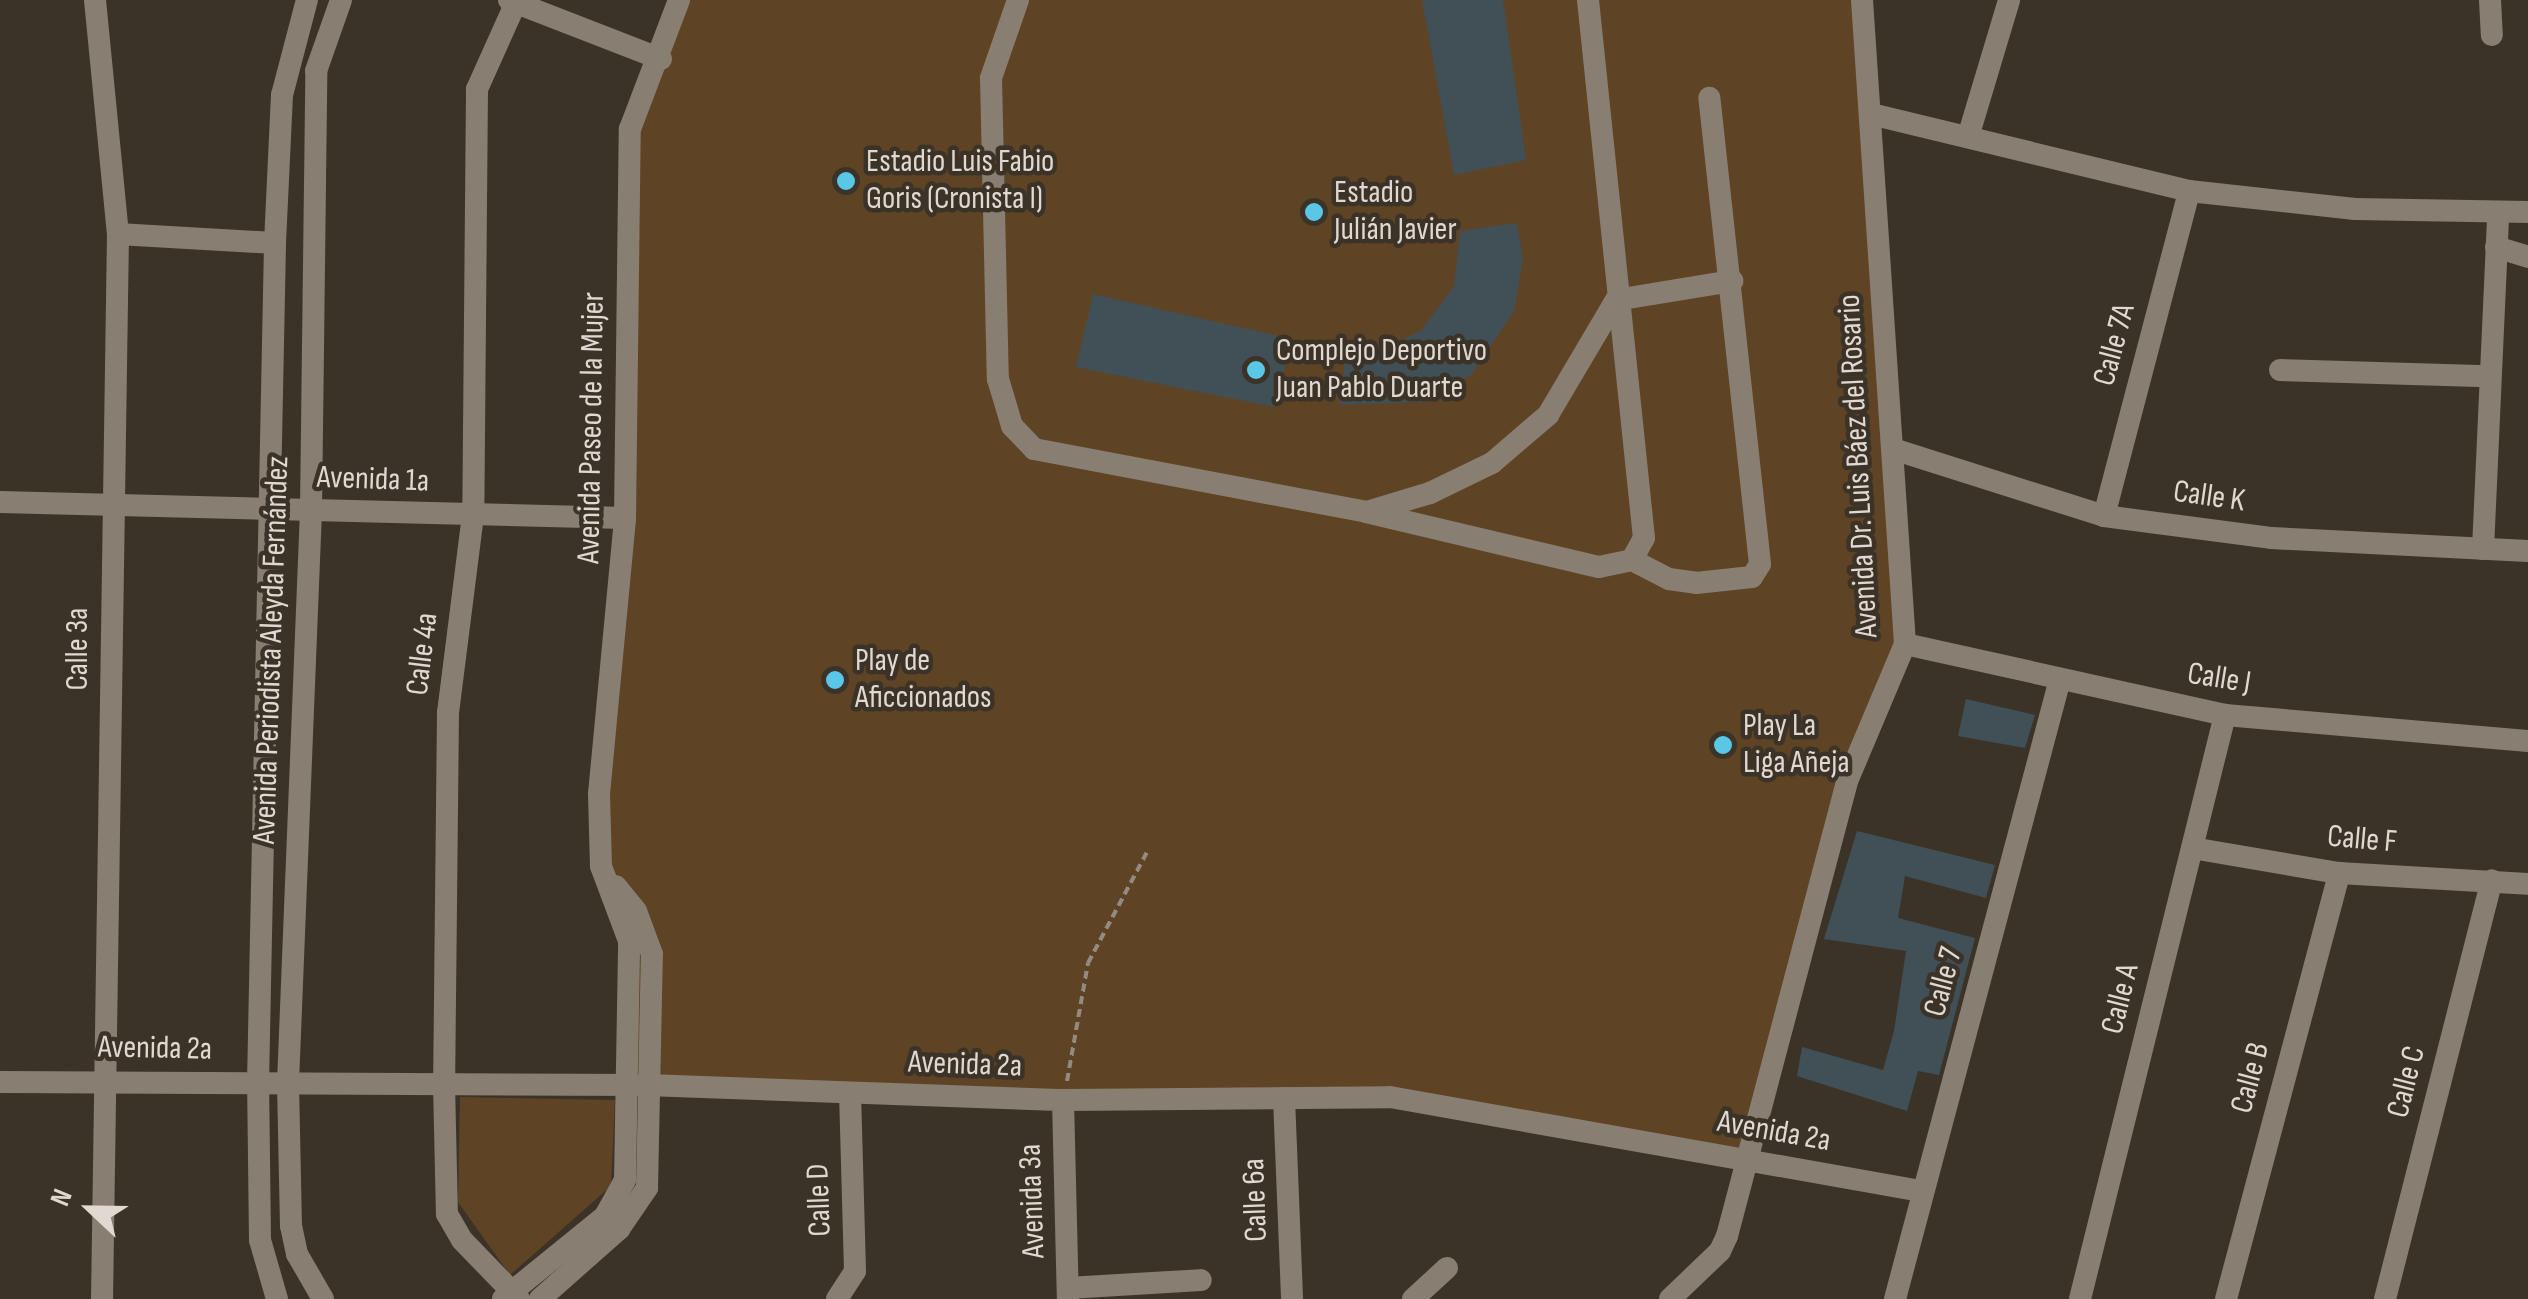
<!DOCTYPE html>
<html>
<head>
<meta charset="utf-8">
<style>
  body { margin:0 }
  #map { position:relative; width:2528px; height:1299px; overflow:hidden; background:#3c3328; font-family:"Sofia Sans Condensed",sans-serif }
  div>[style] { position:absolute }
  .green>* { inset:0; background:#5e4425 }
  .building>* { inset:0; background:#405056 }
  .path>* { height:4px; margin-top:-2px; transform-origin:0; background:repeating-linear-gradient(90deg,#938b82 0 8px,transparent 0 13px) }
  .minor>* { height:22px; margin:-11px; padding:0 11px; transform-origin:11px; border-radius:11px; background:#897e72 }
  .dots>* { width:28px; height:28px; translate:-50% -50%; box-sizing:border-box; border:5px solid #3c3328; border-radius:50% }
  span { translate:-50% -50%; white-space:nowrap; text-align:center; line-height:1.15; -webkit-text-stroke:9px #3c3328; paint-order:stroke }
  .poi-label { font-size:32px; color:#dfd9d2 }
  .left { translate:0 -50%; text-align:left }
  .street-label { font-size:32px; color:#dfd9d2 }
  .north { position:absolute; left:40px; top:1159px; width:100px; height:100px; -webkit-text-stroke:8px #3c3328; paint-order:stroke; rotate:292deg; font-size:28px; font-weight:700; line-height:40px; text-align:center; color:#dfd9d2 }
  .north::after { content:''; display:block; margin:auto; width:35px; height:45px; background:#dfd9d2; clip-path:polygon(50% 0,100% 100%,50% 72%,0 100%) }
</style>
</head>
<body>
<div id="map">
  <div class="green">
    <i style="clip-path:polygon(679px 0,1861px 0,1905px 644px,1848px 779px,1745px 1160px,1390px 1097px,626px 1086px,629px 941px,601px 866px,619px 612px,630px 129px)"></i>
    <i style="clip-path:polygon(460px 1097px,615px 1100px,611px 1186px,510px 1275px,458px 1202px)"></i>
  </div>
  <div class="building">
    <i style="clip-path:polygon(1422px 0,1503px 0,1526px 160px,1454px 175px)"></i>
    <i style="clip-path:polygon(1517px 223px,1523px 259px,1514px 311px,1471px 375px,1425px 402px,1340px 405px,1347px 343px,1392px 344px,1421px 331px,1454px 286px,1460px 231px)"></i>
    <i style="clip-path:polygon(1093px 294px,1292px 339px,1275px 407px,1076px 367px)"></i>
    <i style="clip-path:polygon(1966px 699px,2035px 715px,2025px 748px,1958px 736px)"></i>
    <i style="clip-path:polygon(1857px 831px,1995px 865px,1986px 898px,1905px 876px,1898px 918px,1975px 938px,1939px 1075px,1918px 1071px,1907px 1111px,1797px 1076px,1802px 1047px,1883px 1070px,1894px 1031px,1906px 951px,1824px 939px)"></i>
  </div>
  <div class="path">
    <i style="left:1067px;top:1081px;width:120px;rotate:-79.9deg"></i>
    <i style="left:1088px;top:963px;width:126px;rotate:-62deg"></i>
  </div>
  <div class="minor">
    <i style="left:95px;top:0;width:235px;rotate:84.4deg"></i>
    <i style="left:118px;top:234px;width:1065px;rotate:90.86deg"></i>
    <i style="left:509px;top:0;width:163px;rotate:21.2deg"></i>
    <i style="left:517px;top:0;width:98px;rotate:114.2deg"></i>
    <i style="left:477px;top:89px;width:426px;rotate:90.5deg"></i>
    <i style="left:473px;top:515px;width:199px;rotate:97.2deg"></i>
    <i style="left:448px;top:712px;width:372px;rotate:90.6deg"></i>
    <i style="left:444px;top:1084px;width:130px;rotate:88.7deg"></i>
    <i style="left:447px;top:1214px;width:30px;rotate:60deg"></i>
    <i style="left:462px;top:1240px;width:82px;rotate:46deg"></i>
    <i style="left:1018px;top:0;width:83px;rotate:109.1deg"></i>
    <i style="left:991px;top:78px;width:301px;rotate:88.7deg"></i>
    <i style="left:998px;top:379px;width:49px;rotate:73.4deg"></i>
    <i style="left:1012px;top:426px;width:32px;rotate:46deg"></i>
    <i style="left:1034px;top:449px;width:338px;rotate:10.7deg"></i>
    <i style="left:1366px;top:512px;width:239px;rotate:13.3deg"></i>
    <i style="left:1599px;top:567px;width:34px;rotate:-12deg"></i>
    <i style="left:1632px;top:560px;width:42px;rotate:27.2deg"></i>
    <i style="left:1669px;top:579px;width:27px;rotate:8deg"></i>
    <i style="left:1696px;top:583px;width:56px;rotate:-6.1deg"></i>
    <i style="left:1752px;top:577px;width:15px;rotate:-58deg"></i>
    <i style="left:1760px;top:564px;width:469px;rotate:-96.2deg"></i>
    <i style="left:1588px;top:0;width:541px;rotate:84.06deg"></i>
    <i style="left:1644px;top:538px;width:25px;rotate:119deg"></i>
    <i style="left:2490px;top:0;width:35px;rotate:87deg"></i>
    <i style="left:1871px;top:114px;width:327px;rotate:13.6deg"></i>
    <i style="left:2189px;top:191px;width:167px;rotate:6.2deg"></i>
    <i style="left:2355px;top:209px;width:173px;rotate:1deg"></i>
    <i style="left:1968px;top:137px;width:143px;rotate:-73.3deg"></i>
    <i style="left:118px;top:234px;width:157px;rotate:3.3deg"></i>
    <i style="left:2496px;top:247px;width:34px;rotate:17deg"></i>
    <i style="left:2280px;top:370px;width:207px;rotate:1.7deg"></i>
    <i style="left:1893px;top:449px;width:221px;rotate:17.6deg"></i>
    <i style="left:2104px;top:516px;width:168px;rotate:7.5deg"></i>
    <i style="left:2271px;top:538px;width:257px;rotate:2.9deg"></i>
    <i style="left:0;top:502px;width:625px;rotate:1.47deg"></i>
    <i style="left:1370px;top:511px;width:63px;rotate:-16.7deg"></i>
    <i style="left:1430px;top:493px;width:69px;rotate:-25.8deg"></i>
    <i style="left:1492px;top:463px;width:74px;rotate:-40.6deg"></i>
    <i style="left:1548px;top:415px;width:134px;rotate:-59.4deg"></i>
    <i style="left:1616px;top:300px;width:118px;rotate:-9.3deg"></i>
    <i style="left:2104px;top:516px;width:336px;rotate:-75.3deg"></i>
    <i style="left:2483px;top:549px;width:336px;rotate:-87.4deg"></i>
    <i style="left:1905px;top:644px;width:328px;rotate:12.5deg"></i>
    <i style="left:2225px;top:715px;width:304px;rotate:4.9deg"></i>
    <i style="left:2192px;top:848px;width:149px;rotate:9.7deg"></i>
    <i style="left:2339px;top:873px;width:189px;rotate:3.3deg"></i>
    <i style="left:0;top:1082px;width:647px;rotate:0.27deg"></i>
    <i style="left:647px;top:1085px;width:419px;rotate:2.1deg"></i>
    <i style="left:1066px;top:1100px;width:324px;rotate:-0.5deg"></i>
    <i style="left:1390px;top:1097px;width:539px;rotate:10.04deg"></i>
    <i style="left:1284px;top:1098px;width:201px;rotate:87.7deg"></i>
    <i style="left:1063px;top:1100px;width:199px;rotate:88.6deg"></i>
    <i style="left:1068px;top:1288px;width:133px;rotate:-3.4deg"></i>
    <i style="left:277px;top:1299px;width:61px;rotate:-106.1deg"></i>
    <i style="left:260px;top:1240px;width:156px;rotate:-90.7deg"></i>
    <i style="left:258px;top:1084px;width:841px;rotate:-88.84deg"></i>
    <i style="left:275px;top:243px;width:148px;rotate:-87.3deg"></i>
    <i style="left:282px;top:95px;width:98px;rotate:-75.3deg"></i>
    <i style="left:323px;top:1299px;width:52px;rotate:-120deg"></i>
    <i style="left:297px;top:1254px;width:29px;rotate:-102deg"></i>
    <i style="left:291px;top:1226px;width:143px;rotate:-91.2deg"></i>
    <i style="left:288px;top:1083px;width:572px;rotate:-87.7deg"></i>
    <i style="left:311px;top:511px;width:440px;rotate:-89.3deg"></i>
    <i style="left:316px;top:71px;width:75px;rotate:-70.6deg"></i>
    <i style="left:503px;top:1299px;width:132px;rotate:-39.1deg"></i>
    <i style="left:605px;top:1216px;width:41px;rotate:-60.9deg"></i>
    <i style="left:625px;top:1180px;width:239px;rotate:-89deg"></i>
    <i style="left:629px;top:941px;width:80px;rotate:-110.5deg"></i>
    <i style="left:601px;top:866px;width:72px;rotate:-91.6deg"></i>
    <i style="left:599px;top:794px;width:277px;rotate:-84.6deg"></i>
    <i style="left:625px;top:518px;width:389px;rotate:-89.3deg"></i>
    <i style="left:630px;top:129px;width:138px;rotate:-69.2deg"></i>
    <i style="left:540px;top:1299px;width:106px;rotate:-41.5deg"></i>
    <i style="left:619px;top:1229px;width:50px;rotate:-55.7deg"></i>
    <i style="left:647px;top:1188px;width:234px;rotate:-88.8deg"></i>
    <i style="left:652px;top:954px;width:46px;rotate:-110.4deg"></i>
    <i style="left:636px;top:911px;width:32px;rotate:-129deg"></i>
    <i style="left:837px;top:1299px;width:33px;rotate:-57deg"></i>
    <i style="left:855px;top:1271px;width:177px;rotate:-91.6deg"></i>
    <i style="left:1413px;top:1299px;width:46px;rotate:-42.4deg"></i>
    <i style="left:1670px;top:1299px;width:69px;rotate:-43.8deg"></i>
    <i style="left:1720px;top:1251px;width:17px;rotate:-65deg"></i>
    <i style="left:1727px;top:1236px;width:473px;rotate:-75.2deg"></i>
    <i style="left:1848px;top:779px;width:147px;rotate:-67.1deg"></i>
    <i style="left:1905px;top:644px;width:645px;rotate:-93.82deg"></i>
    <i style="left:1895px;top:1299px;width:637px;rotate:-75.09deg"></i>
    <i style="left:2080px;top:1299px;width:602px;rotate:-76.06deg"></i>
    <i style="left:2226px;top:1299px;width:441px;rotate:-75.1deg"></i>
    <i style="left:2385px;top:1299px;width:432px;rotate:-75.7deg"></i>
  </div>
  <div class="dots">
    <i style="left:846px;top:181px;background:#5bc7e7"></i>
    <i style="left:1314px;top:212px;background:#5bc7e7"></i>
    <i style="left:1256px;top:370px;background:#5bc7e7"></i>
    <i style="left:835px;top:680px;background:#5bc7e7"></i>
    <i style="left:1723px;top:745px;background:#5bc7e7"></i>
  </div>
  <div class="poi-label">
    <span class="left" style="left:866px;top:181px">Estadio Luis Fabio<br>Goris (Cronista I)</span>
    <span class="left" style="left:1334px;top:212px">Estadio<br>Julián Javier</span>
    <span class="left" style="left:1276px;top:370px">Complejo Deportivo<br>Juan Pablo Duarte</span>
    <span class="left" style="left:855px;top:680px">Play de<br>Aficcionados</span>
    <span class="left" style="left:1743px;top:745px">Play La<br>Liga Añeja</span>
  </div>
  <div class="street-label">
    <span style="left:2115px;top:345px;rotate:-75deg">Calle 7A</span>
    <span style="left:592px;top:428px;rotate:-89deg">Avenida Paseo de la Mujer</span>
    <span style="left:1859px;top:466px;rotate:-93deg">Avenida Dr. Luis Báez del Rosario</span>
    <span style="left:373px;top:480px;rotate:2deg">Avenida 1a</span>
    <span style="left:2209px;top:497px;rotate:8deg">Calle K</span>
    <span style="left:78px;top:649px;rotate:-90deg">Calle 3a</span>
    <span style="left:272px;top:650px;rotate:-88deg">Avenida Periodista Aleyda Fernández</span>
    <span style="left:423px;top:654px;rotate:-83deg">Calle 4a</span>
    <span style="left:2219px;top:679px;rotate:9deg">Calle J</span>
    <span style="left:2362px;top:840px;rotate:5deg">Calle F</span>
    <span style="left:1944px;top:982px;rotate:-75deg">Calle 7</span>
    <span style="left:2121px;top:999px;rotate:-76deg">Calle A</span>
    <span style="left:155px;top:1049px;rotate:1deg">Avenida 2a</span>
    <span style="left:965px;top:1065px;rotate:2deg">Avenida 2a</span>
    <span style="left:2251px;top:1078px;rotate:-75deg">Calle B</span>
    <span style="left:2407px;top:1082px;rotate:-76deg">Calle C</span>
    <span style="left:1774px;top:1132px;rotate:10deg">Avenida 2a</span>
    <span style="left:820px;top:1200px;rotate:-92deg">Calle D</span>
    <span style="left:1256px;top:1200px;rotate:-92deg">Calle 6a</span>
    <span style="left:1033px;top:1201px;rotate:-92deg">Avenida 3a</span>
  </div>
  <div class="north">N</div>
</div>
</body>
</html>
